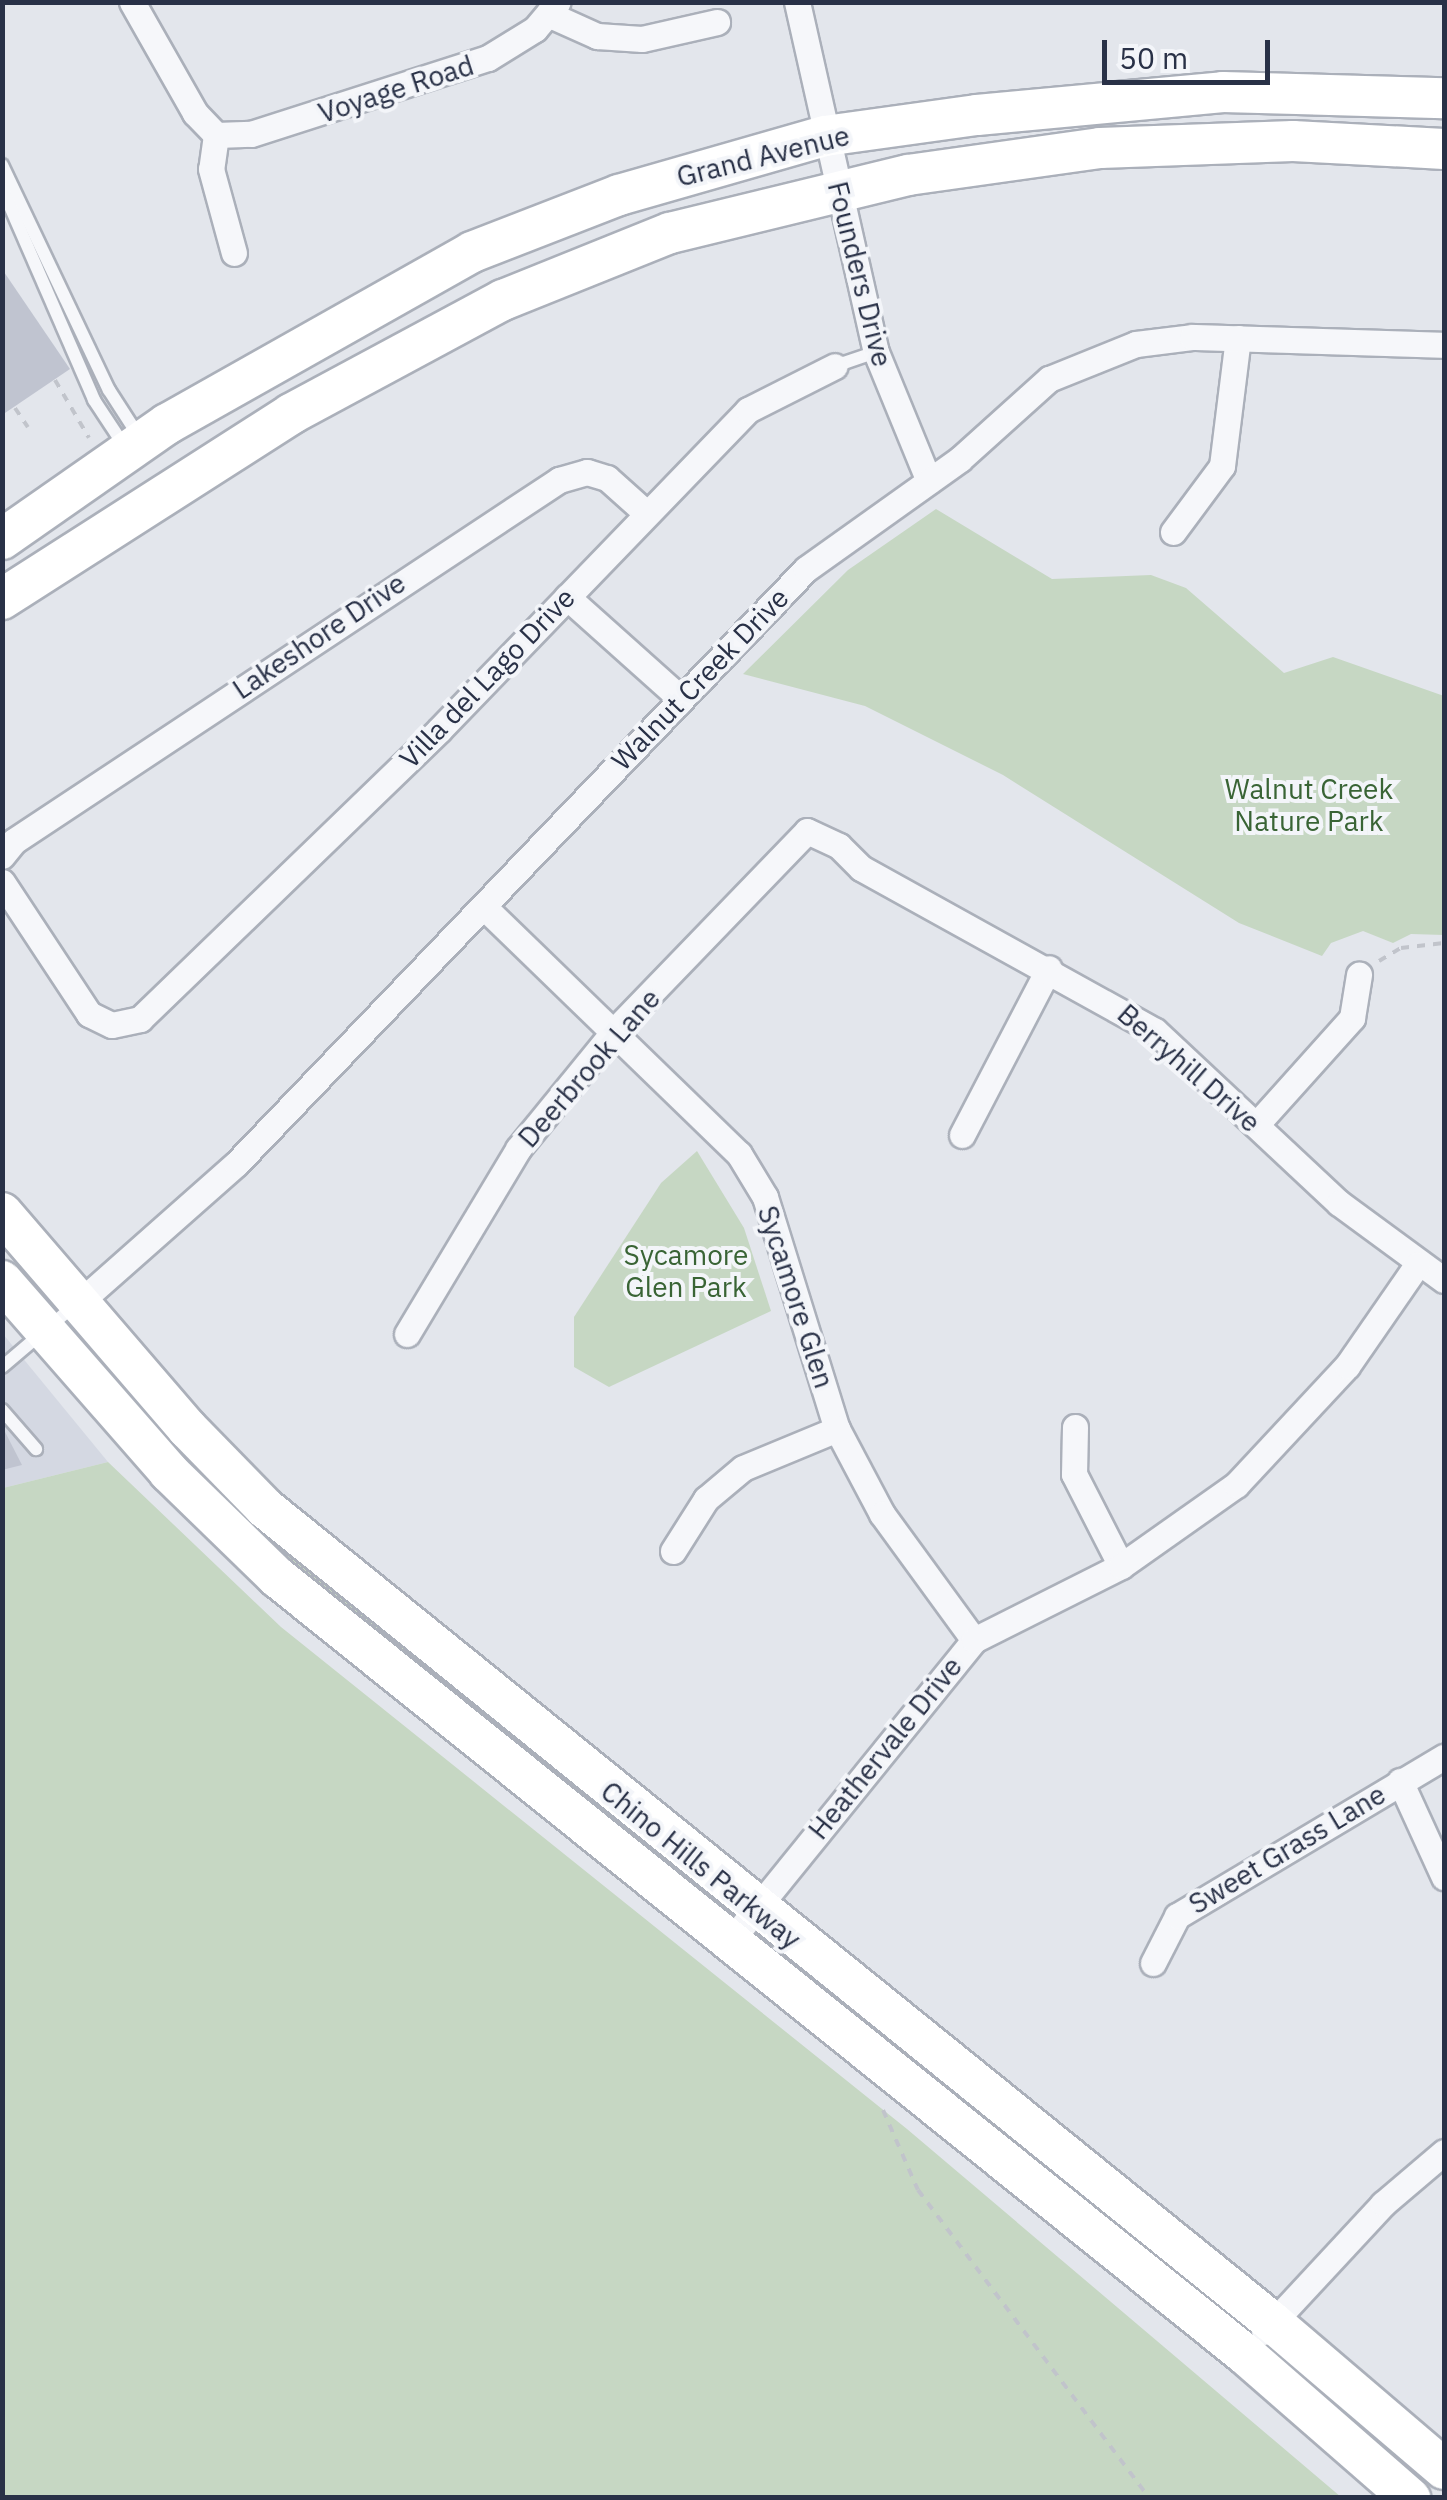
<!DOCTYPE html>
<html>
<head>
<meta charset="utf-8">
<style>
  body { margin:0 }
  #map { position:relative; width:1447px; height:2500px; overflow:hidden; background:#e3e6ec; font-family:"IBM Plex Sans",sans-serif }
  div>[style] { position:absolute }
  .built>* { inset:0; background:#d4d8e2 }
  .green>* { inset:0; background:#c6d7c3 }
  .building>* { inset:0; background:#c0c4d0 }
  .path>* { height:4px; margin-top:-2px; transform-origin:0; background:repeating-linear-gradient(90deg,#c1c4cb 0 8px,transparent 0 16px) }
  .roads { filter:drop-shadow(2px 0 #abb0ba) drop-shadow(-2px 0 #abb0ba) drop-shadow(0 2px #abb0ba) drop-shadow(0 -2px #abb0ba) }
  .lane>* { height:12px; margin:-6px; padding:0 6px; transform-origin:6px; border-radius:6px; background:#f6f7fa }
  .street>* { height:25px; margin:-12.5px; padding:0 12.5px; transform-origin:12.5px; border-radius:12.5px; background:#f6f7fa }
  .primary>* { height:40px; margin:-20px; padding:0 20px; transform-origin:20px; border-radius:20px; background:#fff }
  span { translate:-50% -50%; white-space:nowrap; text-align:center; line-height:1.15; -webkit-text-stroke:8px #f3f5f9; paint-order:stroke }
  .street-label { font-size:28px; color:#293147 }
  .park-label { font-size:28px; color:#396435 }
  .frame { position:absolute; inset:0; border:5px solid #293147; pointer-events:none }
  .scale { position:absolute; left:1102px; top:40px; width:168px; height:45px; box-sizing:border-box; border:5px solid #293147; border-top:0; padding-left:12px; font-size:30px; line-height:35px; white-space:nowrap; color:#293147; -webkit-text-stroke:8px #f3f5f9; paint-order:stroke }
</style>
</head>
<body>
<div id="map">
  <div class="built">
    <i style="clip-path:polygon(3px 1334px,108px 1462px,3px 1488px)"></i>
  </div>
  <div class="green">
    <i style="clip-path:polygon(936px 509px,1052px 579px,1151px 575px,1186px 588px,1284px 673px,1333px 657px,1444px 696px,1444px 935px,1411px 934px,1393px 943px,1363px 931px,1331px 943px,1322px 956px,1239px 923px,1003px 775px,865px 706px,743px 674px,848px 570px)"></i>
    <i style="clip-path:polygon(697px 1151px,744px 1228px,771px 1311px,609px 1387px,574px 1367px,574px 1317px,661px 1183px)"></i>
    <i style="clip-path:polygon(108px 1462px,281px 1627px,907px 2129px,1341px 2497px,3px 2497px,3px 1488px)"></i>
    <i style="clip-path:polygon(256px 1532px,300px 1560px,553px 1768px,511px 1750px)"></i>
  </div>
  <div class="building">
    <i style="clip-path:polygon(2px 269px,70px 369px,2px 415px)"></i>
    <i style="clip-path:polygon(2px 1426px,22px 1465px,2px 1470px)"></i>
  </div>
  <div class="path">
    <i style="left:55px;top:380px;width:67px;rotate:59.6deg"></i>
    <i style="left:15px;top:408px;width:23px;rotate:56deg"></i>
    <i style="left:1379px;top:961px;width:26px;rotate:-31deg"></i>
    <i style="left:1401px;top:948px;width:43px;rotate:-6.6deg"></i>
    <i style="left:883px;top:2110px;width:87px;rotate:66.4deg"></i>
    <i style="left:918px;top:2190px;width:385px;rotate:53.1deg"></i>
  </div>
  <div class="roads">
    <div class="lane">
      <i style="left:2px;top:165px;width:249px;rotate:64.6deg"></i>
      <i style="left:109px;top:390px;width:54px;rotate:57.2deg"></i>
      <i style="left:2px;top:188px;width:231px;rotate:66.5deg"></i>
      <i style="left:94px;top:400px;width:56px;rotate:56.6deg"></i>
      <i style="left:835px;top:366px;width:43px;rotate:-18.9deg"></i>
      <i style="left:2px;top:1367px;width:97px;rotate:-40.4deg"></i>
      <i style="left:2px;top:1410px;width:52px;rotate:48.9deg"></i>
    </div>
    <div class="street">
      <i style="left:132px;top:2px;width:128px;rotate:60.4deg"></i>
      <i style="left:195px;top:113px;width:30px;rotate:46deg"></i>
      <i style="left:797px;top:2px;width:359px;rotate:77.3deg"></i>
      <i style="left:876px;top:352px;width:139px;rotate:67.7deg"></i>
      <i style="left:548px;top:14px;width:54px;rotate:24.2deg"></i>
      <i style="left:597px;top:36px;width:45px;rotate:3.8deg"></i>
      <i style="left:642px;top:39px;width:77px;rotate:-12.8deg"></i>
      <i style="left:216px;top:135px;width:35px;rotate:-2deg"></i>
      <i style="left:251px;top:134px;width:249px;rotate:-17.8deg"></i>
      <i style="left:488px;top:58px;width:55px;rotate:-31.7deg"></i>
      <i style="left:535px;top:29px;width:35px;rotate:-50deg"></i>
      <i style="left:216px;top:135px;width:34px;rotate:98deg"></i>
      <i style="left:211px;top:169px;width:87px;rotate:74.7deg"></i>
      <i style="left:1173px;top:532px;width:82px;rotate:-53.4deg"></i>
      <i style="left:1222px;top:466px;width:129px;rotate:-82.9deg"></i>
      <i style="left:567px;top:597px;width:152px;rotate:41.8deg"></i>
      <i style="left:2px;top:856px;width:19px;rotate:-51deg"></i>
      <i style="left:14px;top:841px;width:654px;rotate:-33.52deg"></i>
      <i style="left:559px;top:480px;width:29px;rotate:-16deg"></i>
      <i style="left:587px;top:472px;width:21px;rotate:17deg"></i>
      <i style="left:607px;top:478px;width:51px;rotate:41.8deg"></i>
      <i style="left:2px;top:882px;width:158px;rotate:56.6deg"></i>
      <i style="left:89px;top:1014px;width:25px;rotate:26deg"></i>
      <i style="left:112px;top:1025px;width:29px;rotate:-12deg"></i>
      <i style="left:140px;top:1019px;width:416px;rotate:-44deg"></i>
      <i style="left:439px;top:730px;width:445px;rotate:-46deg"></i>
      <i style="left:748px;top:410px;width:97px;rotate:-26.8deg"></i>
      <i style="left:484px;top:907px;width:355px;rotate:44.1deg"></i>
      <i style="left:739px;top:1154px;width:50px;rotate:58.8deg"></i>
      <i style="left:765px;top:1197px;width:243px;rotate:72.8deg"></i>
      <i style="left:837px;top:1429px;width:96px;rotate:62.1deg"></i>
      <i style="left:882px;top:1514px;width:156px;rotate:53.9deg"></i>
      <i style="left:1256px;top:1125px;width:144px;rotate:-48.1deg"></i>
      <i style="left:1352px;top:1018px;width:44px;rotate:-80.8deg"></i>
      <i style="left:962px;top:1135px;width:188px;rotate:-62.5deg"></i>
      <i style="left:90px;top:1293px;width:195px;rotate:-41.5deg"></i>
      <i style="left:236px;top:1164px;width:824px;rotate:-46.23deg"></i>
      <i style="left:806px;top:569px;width:189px;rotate:-35.5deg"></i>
      <i style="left:960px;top:459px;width:120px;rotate:-42deg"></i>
      <i style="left:1049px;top:379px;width:94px;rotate:-21.9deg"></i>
      <i style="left:1136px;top:344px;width:56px;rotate:-7.1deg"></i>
      <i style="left:1192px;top:337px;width:252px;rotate:1.8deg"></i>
      <i style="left:407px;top:1334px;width:216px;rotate:-59deg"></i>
      <i style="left:518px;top:1149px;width:155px;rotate:-50.8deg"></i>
      <i style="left:616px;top:1029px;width:275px;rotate:-46deg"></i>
      <i style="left:807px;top:831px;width:35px;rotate:25deg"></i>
      <i style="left:839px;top:846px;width:31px;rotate:45deg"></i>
      <i style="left:861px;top:868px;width:336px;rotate:29deg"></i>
      <i style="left:1155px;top:1031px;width:252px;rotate:43.1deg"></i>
      <i style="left:1339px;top:1203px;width:130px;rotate:36.3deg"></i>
      <i style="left:1075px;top:1427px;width:47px;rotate:91.2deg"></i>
      <i style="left:1074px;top:1474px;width:103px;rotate:62.9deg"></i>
      <i style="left:673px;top:1551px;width:62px;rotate:-57.6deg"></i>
      <i style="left:706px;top:1499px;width:48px;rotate:-40deg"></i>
      <i style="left:743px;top:1468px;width:102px;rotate:-22.5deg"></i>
      <i style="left:1400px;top:1781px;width:106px;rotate:65.4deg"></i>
      <i style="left:728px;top:1944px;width:391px;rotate:-51deg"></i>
      <i style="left:974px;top:1640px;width:165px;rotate:-26.7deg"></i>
      <i style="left:1121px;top:1566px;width:141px;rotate:-35.2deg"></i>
      <i style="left:1236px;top:1485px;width:163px;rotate:-47deg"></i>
      <i style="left:1347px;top:1366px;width:123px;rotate:-55.3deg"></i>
      <i style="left:1153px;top:1963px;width:53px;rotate:-62.9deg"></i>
      <i style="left:1177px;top:1916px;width:311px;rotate:-30.8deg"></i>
      <i style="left:1264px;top:2332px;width:175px;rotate:-47.1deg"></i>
      <i style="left:1383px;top:2204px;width:80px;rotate:-40.4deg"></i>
    </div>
    <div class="primary">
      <i style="left:2px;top:539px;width:201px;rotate:-34.9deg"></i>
      <i style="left:167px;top:424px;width:350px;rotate:-29.4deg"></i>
      <i style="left:472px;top:252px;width:158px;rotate:-21.2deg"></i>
      <i style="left:619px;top:195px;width:214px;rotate:-16deg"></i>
      <i style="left:825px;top:136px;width:153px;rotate:-7.9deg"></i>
      <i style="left:977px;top:115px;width:247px;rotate:-5.3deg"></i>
      <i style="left:1223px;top:92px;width:221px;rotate:1.6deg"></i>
      <i style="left:2px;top:599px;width:343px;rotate:-32.6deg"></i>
      <i style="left:291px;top:414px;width:241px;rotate:-28.3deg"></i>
      <i style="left:503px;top:300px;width:180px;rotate:-21.9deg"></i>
      <i style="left:670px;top:233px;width:245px;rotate:-13.7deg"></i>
      <i style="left:908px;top:175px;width:194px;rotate:-8deg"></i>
      <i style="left:1100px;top:148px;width:193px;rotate:-2.1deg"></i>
      <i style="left:1293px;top:141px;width:151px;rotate:3deg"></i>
      <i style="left:2px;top:1213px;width:285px;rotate:49.3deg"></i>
      <i style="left:188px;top:1429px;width:110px;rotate:45.7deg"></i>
      <i style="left:265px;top:1508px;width:1295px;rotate:38.95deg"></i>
      <i style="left:1272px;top:2322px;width:226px;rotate:40.5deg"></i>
      <i style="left:2px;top:1281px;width:254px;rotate:48.8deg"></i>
      <i style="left:169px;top:1472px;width:151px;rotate:44.2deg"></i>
      <i style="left:277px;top:1577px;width:1243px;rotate:38.76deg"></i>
      <i style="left:1246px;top:2355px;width:218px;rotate:41.1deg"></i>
    </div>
  </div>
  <div class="street-label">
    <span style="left:396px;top:89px;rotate:-18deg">Voyage Road</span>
    <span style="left:763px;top:156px;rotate:-14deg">Grand Avenue</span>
    <span style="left:860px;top:274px;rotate:76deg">Founders Drive</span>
    <span style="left:319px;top:636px;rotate:-34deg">Lakeshore Drive</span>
    <span style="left:487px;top:678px;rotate:-46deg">Villa del Lago Drive</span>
    <span style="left:700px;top:679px;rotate:-46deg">Walnut Creek Drive</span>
    <span style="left:589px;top:1068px;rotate:-49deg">Deerbrook Lane</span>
    <span style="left:1189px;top:1068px;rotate:41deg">Berryhill Drive</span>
    <span style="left:796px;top:1297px;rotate:72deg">Sycamore Glen</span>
    <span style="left:885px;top:1748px;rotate:-51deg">Heathervale Drive</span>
    <span style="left:1287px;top:1849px;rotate:-31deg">Sweet Grass Lane</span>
    <span style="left:701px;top:1865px;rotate:39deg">Chino Hills Parkway</span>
  </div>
  <div class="park-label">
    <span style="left:1309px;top:805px">Walnut Creek<br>Nature Park</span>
    <span style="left:686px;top:1271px">Sycamore<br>Glen Park</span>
  </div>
  <div class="frame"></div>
  <div class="scale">50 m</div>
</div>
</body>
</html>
